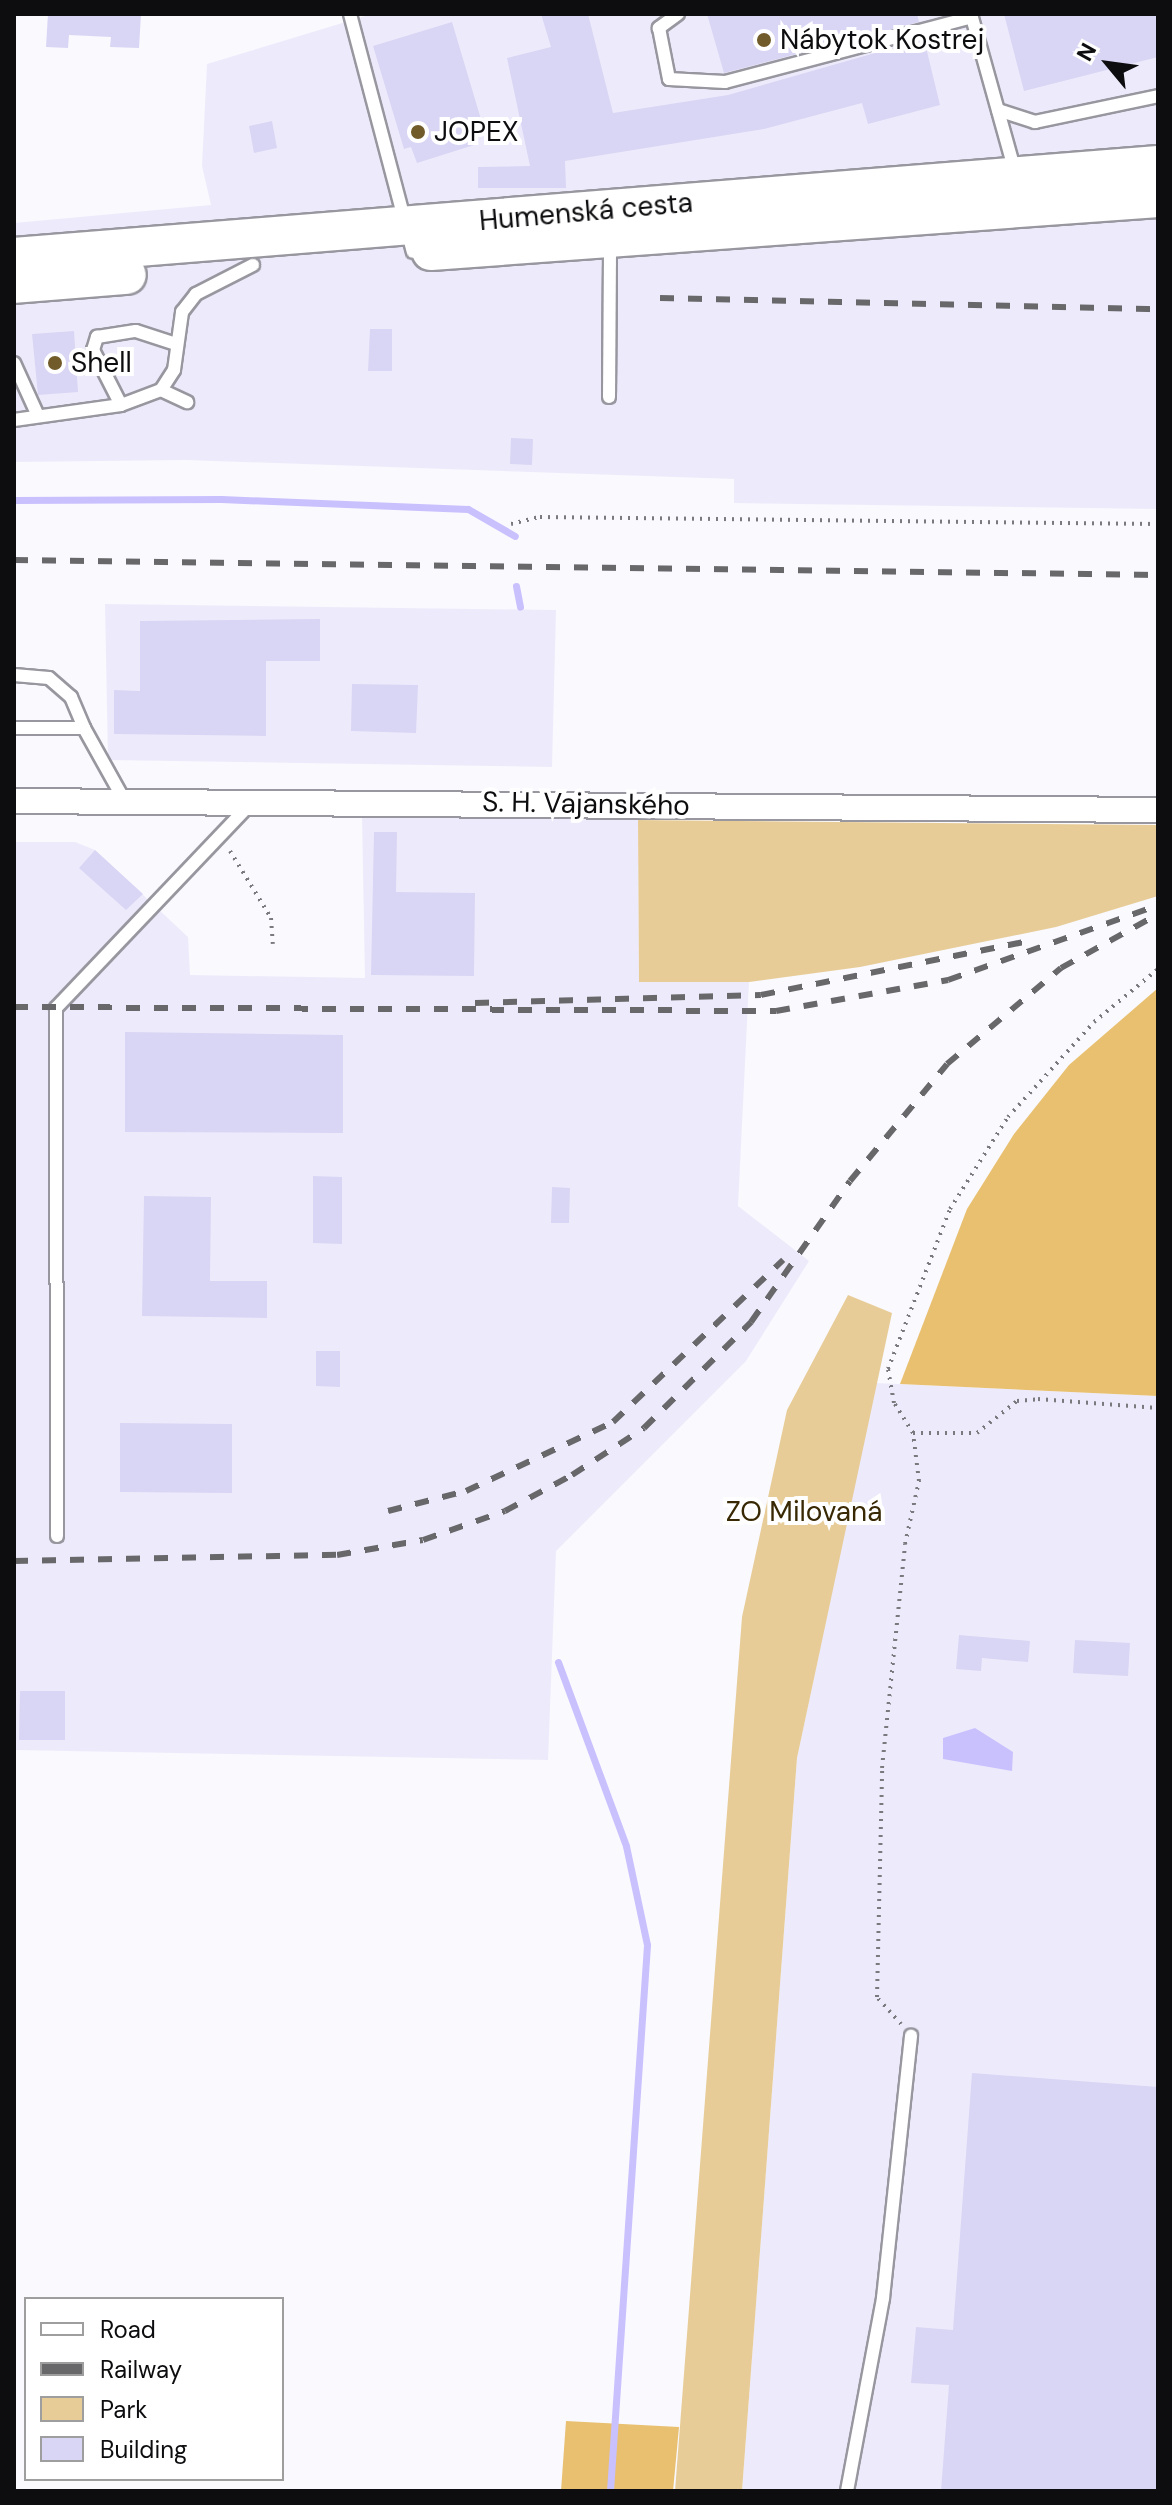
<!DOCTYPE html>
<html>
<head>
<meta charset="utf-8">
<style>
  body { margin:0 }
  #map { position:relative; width:1172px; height:2505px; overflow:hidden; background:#faf9fe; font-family:"DM Sans",sans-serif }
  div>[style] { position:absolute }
  .built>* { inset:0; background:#edebfb }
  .green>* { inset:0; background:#e7cc97 }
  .forest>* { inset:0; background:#e8c070 }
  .water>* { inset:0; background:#c9c0fe }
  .stream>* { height:7px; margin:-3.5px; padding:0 3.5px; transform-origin:3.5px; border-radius:3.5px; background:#c9c0fe }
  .building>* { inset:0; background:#d9d5f4 }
  .path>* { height:4px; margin-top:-2px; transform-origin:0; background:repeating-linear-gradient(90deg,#7a797d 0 2px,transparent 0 8px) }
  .roads { filter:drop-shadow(2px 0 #98979f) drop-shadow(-2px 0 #98979f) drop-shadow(0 2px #98979f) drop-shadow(0 -2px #98979f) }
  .service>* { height:12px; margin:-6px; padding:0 6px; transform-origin:6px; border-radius:6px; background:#fff }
  .minor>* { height:24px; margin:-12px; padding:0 12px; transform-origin:12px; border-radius:12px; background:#fff }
  .primary>* { height:38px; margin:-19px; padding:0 19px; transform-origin:19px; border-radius:19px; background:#fff }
  .rail>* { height:6px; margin-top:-3px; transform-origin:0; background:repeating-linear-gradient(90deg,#68686b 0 14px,transparent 0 28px) }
  .dots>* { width:22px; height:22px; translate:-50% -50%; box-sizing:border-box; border:4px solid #fff; border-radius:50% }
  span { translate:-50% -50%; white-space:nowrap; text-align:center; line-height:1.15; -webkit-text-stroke:8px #fff; paint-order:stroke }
  .poi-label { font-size:28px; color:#0d0d0f }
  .left { translate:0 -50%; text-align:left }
  .street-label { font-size:28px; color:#0d0d0f }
  .park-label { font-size:28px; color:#382803 }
  .frame { position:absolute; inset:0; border:16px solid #0d0d0f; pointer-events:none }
  .legend { position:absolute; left:24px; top:2297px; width:260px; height:184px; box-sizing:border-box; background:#fff; border:2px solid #9e9e9f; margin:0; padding:10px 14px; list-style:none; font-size:24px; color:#0d0d0f }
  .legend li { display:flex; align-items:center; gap:16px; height:40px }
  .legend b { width:40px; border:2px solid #9e9e9f }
  .north { position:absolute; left:1068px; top:24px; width:80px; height:80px; -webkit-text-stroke:6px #fff; paint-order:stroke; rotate:299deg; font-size:22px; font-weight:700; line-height:32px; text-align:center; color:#0d0d0f }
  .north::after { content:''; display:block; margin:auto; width:28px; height:36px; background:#0d0d0f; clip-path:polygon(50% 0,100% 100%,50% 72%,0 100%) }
</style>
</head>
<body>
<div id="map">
  <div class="built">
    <i style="clip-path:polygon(372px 14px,1158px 14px,1158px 509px,734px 503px,734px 479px,186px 460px,14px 462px,14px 223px,211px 205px,202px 166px,207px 64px)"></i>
    <i style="clip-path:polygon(105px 604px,556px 610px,552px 767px,108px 760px)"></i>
    <i style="clip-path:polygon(362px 816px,638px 820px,639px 982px,749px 982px,738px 1206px,809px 1261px,746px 1361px,556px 1551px,548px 1760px,14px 1750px,14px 842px,75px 842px,95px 850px,188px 937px,190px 975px,365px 978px)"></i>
    <i style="clip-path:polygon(876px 1383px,1158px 1396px,1158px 2491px,742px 2491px,797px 1758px)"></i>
  </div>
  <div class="green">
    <i style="clip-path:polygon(638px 820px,1158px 825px,1158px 896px,1056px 927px,860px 967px,749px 982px,639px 982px)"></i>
    <i style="clip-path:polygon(848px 1295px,892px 1313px,797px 1758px,742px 2491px,675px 2491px,742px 1617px,787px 1410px)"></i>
  </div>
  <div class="forest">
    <i style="clip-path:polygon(1158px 988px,1158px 1396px,900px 1384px,967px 1209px,1014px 1134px,1069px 1065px)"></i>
    <i style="clip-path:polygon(566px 2421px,679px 2427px,673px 2491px,561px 2491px)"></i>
  </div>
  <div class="water">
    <i style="clip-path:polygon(975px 1728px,1013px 1752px,1012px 1771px,943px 1759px,943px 1738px)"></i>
  </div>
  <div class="stream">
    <i style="left:14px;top:500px;width:207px;rotate:-0.3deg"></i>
    <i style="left:221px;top:499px;width:247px;rotate:2.3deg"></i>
    <i style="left:468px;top:509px;width:54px;rotate:29.9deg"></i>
    <i style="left:516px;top:586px;width:21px;rotate:79deg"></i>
    <i style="left:558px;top:1662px;width:196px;rotate:69.7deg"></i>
    <i style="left:626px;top:1846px;width:101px;rotate:78deg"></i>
    <i style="left:647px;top:1945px;width:547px;rotate:93.88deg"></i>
  </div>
  <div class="building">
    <i style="clip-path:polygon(48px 14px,141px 14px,139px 48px,110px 47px,111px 37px,69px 35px,68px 48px,46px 47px)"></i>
    <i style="clip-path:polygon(541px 14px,588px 14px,613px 113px,728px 95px,924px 39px,940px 105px,868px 124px,862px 103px,764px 129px,565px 161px,566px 188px,478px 188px,478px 167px,530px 166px,507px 58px,551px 47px)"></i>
    <i style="clip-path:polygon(707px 14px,917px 14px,919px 22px,724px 73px)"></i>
    <i style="clip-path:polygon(1004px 14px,1158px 14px,1158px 57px,1024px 91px)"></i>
    <i style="clip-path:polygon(452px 22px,483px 126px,470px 130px,474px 145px,417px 163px,411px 147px,404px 149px,373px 46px)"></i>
    <i style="clip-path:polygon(272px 121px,277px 148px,254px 153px,249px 126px)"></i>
    <i style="clip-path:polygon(370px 329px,392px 329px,392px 371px,368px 371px)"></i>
    <i style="clip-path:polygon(74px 331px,78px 392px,38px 395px,32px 334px)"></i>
    <i style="clip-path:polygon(511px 438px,533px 439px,532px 465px,510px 464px)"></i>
    <i style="clip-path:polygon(320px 619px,320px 661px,266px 661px,266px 736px,114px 734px,114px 690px,140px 691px,140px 621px)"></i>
    <i style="clip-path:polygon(352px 684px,418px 685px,416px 733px,351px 731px)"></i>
    <i style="clip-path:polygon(374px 832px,397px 832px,396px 892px,475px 893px,474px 976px,371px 975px)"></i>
    <i style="clip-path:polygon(95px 850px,143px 894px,126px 910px,79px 868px)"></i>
    <i style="clip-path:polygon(125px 1032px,343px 1035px,343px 1133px,125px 1132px)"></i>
    <i style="clip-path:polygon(313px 1176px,342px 1177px,342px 1244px,313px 1243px)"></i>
    <i style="clip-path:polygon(552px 1187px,570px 1188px,569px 1223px,551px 1223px)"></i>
    <i style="clip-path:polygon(144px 1196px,211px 1197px,210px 1281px,267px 1281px,267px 1318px,142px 1316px)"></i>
    <i style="clip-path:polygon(316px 1351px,340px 1351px,340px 1387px,316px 1386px)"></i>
    <i style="clip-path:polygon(120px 1423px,232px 1424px,232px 1493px,120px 1492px)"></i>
    <i style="clip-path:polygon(959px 1635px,1030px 1641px,1028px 1662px,982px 1658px,981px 1671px,956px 1669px)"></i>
    <i style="clip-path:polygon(1075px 1640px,1130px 1643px,1128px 1676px,1073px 1673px)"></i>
    <i style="clip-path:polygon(20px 1691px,65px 1691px,65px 1740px,19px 1740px)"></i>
    <i style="clip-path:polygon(972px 2073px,1158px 2087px,1158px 2491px,941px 2491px,949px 2385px,911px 2383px,916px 2327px,953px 2330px)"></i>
  </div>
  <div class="path">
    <i style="left:511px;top:524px;width:30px;rotate:-14deg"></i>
    <i style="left:540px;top:517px;width:618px;rotate:0.65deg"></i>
    <i style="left:230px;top:851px;width:79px;rotate:58.5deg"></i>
    <i style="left:271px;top:918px;width:26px;rotate:86deg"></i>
    <i style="left:913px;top:1433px;width:64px"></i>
    <i style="left:977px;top:1433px;width:51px;rotate:-38.7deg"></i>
    <i style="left:1017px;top:1401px;width:21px;rotate:-5deg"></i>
    <i style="left:1038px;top:1399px;width:120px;rotate:4.3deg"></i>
    <i style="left:901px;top:2024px;width:36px;rotate:-132deg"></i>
    <i style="left:877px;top:1997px;width:229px;rotate:-88.7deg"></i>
    <i style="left:882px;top:1768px;width:225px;rotate:-84.1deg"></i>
    <i style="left:905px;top:1544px;width:65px;rotate:-77.5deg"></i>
    <i style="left:919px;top:1481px;width:48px;rotate:-97.1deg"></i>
    <i style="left:913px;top:1433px;width:36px;rotate:-122deg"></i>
    <i style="left:894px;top:1403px;width:35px;rotate:-100deg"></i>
    <i style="left:888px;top:1369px;width:172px;rotate:-68.8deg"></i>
    <i style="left:950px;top:1209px;width:109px;rotate:-57.8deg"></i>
    <i style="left:1008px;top:1117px;width:128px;rotate:-47.8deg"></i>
    <i style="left:1094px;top:1022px;width:83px;rotate:-39.6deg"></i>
  </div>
  <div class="roads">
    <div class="service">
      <i style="left:350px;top:14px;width:246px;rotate:75.2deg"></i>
      <i style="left:678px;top:14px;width:24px;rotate:144deg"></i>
      <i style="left:659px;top:28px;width:52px;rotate:78.9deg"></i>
      <i style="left:669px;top:79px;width:56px;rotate:3.1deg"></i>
      <i style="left:725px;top:82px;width:255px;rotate:-14.7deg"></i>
      <i style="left:971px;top:14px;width:164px;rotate:74.4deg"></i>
      <i style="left:998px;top:110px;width:39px;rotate:18deg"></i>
      <i style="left:1035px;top:122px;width:126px;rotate:-11.9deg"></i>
      <i style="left:14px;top:363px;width:58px;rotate:65.6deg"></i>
      <i style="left:161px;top:390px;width:29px;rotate:25deg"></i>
      <i style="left:609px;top:397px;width:156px;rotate:-89.6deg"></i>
      <i style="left:121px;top:405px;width:62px;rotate:-117deg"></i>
      <i style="left:93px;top:350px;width:14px;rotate:-73deg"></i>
      <i style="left:97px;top:337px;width:39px;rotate:-9deg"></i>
      <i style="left:136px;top:331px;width:42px;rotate:18deg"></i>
      <i style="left:14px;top:420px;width:108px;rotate:-8deg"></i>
      <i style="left:121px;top:405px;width:43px;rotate:-20.6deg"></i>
      <i style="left:161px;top:390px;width:24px;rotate:-57deg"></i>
      <i style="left:174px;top:370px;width:59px;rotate:-82.1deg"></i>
      <i style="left:182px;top:312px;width:23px;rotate:-52deg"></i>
      <i style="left:196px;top:294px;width:64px;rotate:-27deg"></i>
      <i style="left:14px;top:675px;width:35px;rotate:5deg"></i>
      <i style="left:49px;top:678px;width:29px;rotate:41deg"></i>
      <i style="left:71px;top:697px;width:34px;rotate:67deg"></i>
      <i style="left:14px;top:728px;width:70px"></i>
      <i style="left:84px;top:728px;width:82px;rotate:60.9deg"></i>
      <i style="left:57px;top:1536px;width:528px;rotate:-90.11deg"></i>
      <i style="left:56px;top:1008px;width:282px;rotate:-46.4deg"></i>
      <i style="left:847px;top:2491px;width:196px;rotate:-79.4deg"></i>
      <i style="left:883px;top:2298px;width:264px;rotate:-83.9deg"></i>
    </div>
    <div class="minor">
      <i style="left:14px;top:801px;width:1144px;rotate:0.45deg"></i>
    </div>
    <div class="primary">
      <i style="left:431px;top:251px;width:729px;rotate:-4.17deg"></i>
      <i style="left:14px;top:257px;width:1148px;rotate:-4.6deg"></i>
      <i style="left:14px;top:284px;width:113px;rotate:-4.6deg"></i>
    </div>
  </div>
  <div class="rail">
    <i style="left:660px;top:298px;width:498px;rotate:1.3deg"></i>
    <i style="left:14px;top:560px;width:1144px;rotate:0.75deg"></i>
    <i style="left:475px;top:1003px;width:286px;rotate:-1.6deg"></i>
    <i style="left:761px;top:995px;width:278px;rotate:-11.4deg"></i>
    <i style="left:14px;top:1007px;width:762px;rotate:0.3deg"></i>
    <i style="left:776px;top:1011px;width:175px;rotate:-10.2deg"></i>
    <i style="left:948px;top:980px;width:214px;rotate:-19.6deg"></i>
    <i style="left:388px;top:1511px;width:81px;rotate:-14.4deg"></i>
    <i style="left:466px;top:1491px;width:162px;rotate:-25.1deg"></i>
    <i style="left:613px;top:1422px;width:235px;rotate:-43.6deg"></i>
    <i style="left:14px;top:1561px;width:323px;rotate:-1.1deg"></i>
    <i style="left:337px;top:1555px;width:87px;rotate:-9.9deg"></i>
    <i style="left:423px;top:1540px;width:87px;rotate:-19.5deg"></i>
    <i style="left:505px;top:1511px;width:76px;rotate:-28.2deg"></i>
    <i style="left:572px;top:1475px;width:86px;rotate:-33.1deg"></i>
    <i style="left:644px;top:1428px;width:151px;rotate:-44.7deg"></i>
    <i style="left:751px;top:1322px;width:172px;rotate:-54.9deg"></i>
    <i style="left:850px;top:1181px;width:152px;rotate:-50.3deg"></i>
    <i style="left:947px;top:1064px;width:149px;rotate:-40.1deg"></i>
    <i style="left:1061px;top:968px;width:111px;rotate:-29.1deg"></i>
  </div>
  <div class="dots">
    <i style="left:764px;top:40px;background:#725b2b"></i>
    <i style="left:418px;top:132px;background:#725b2b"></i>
    <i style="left:55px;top:363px;background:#725b2b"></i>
  </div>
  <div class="poi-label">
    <span class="left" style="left:780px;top:40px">Nábytok Kostrej</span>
    <span class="left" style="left:434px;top:132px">JOPEX</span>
    <span class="left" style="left:71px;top:363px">Shell</span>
  </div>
  <div class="street-label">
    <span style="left:586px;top:212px;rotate:-5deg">Humenská cesta</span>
    <span style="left:586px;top:804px;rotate:1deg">S. H. Vajanského</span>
  </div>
  <div class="park-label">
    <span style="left:804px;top:1512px">ZO Milovaná</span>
  </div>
  <div class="frame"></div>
  <ul class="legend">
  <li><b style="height:10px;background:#fff"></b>Road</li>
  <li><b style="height:10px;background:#68686b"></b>Railway</li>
  <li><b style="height:22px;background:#e7cc97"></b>Park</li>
  <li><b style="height:22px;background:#d9d5f4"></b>Building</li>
  </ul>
  <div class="north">N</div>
</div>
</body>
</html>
